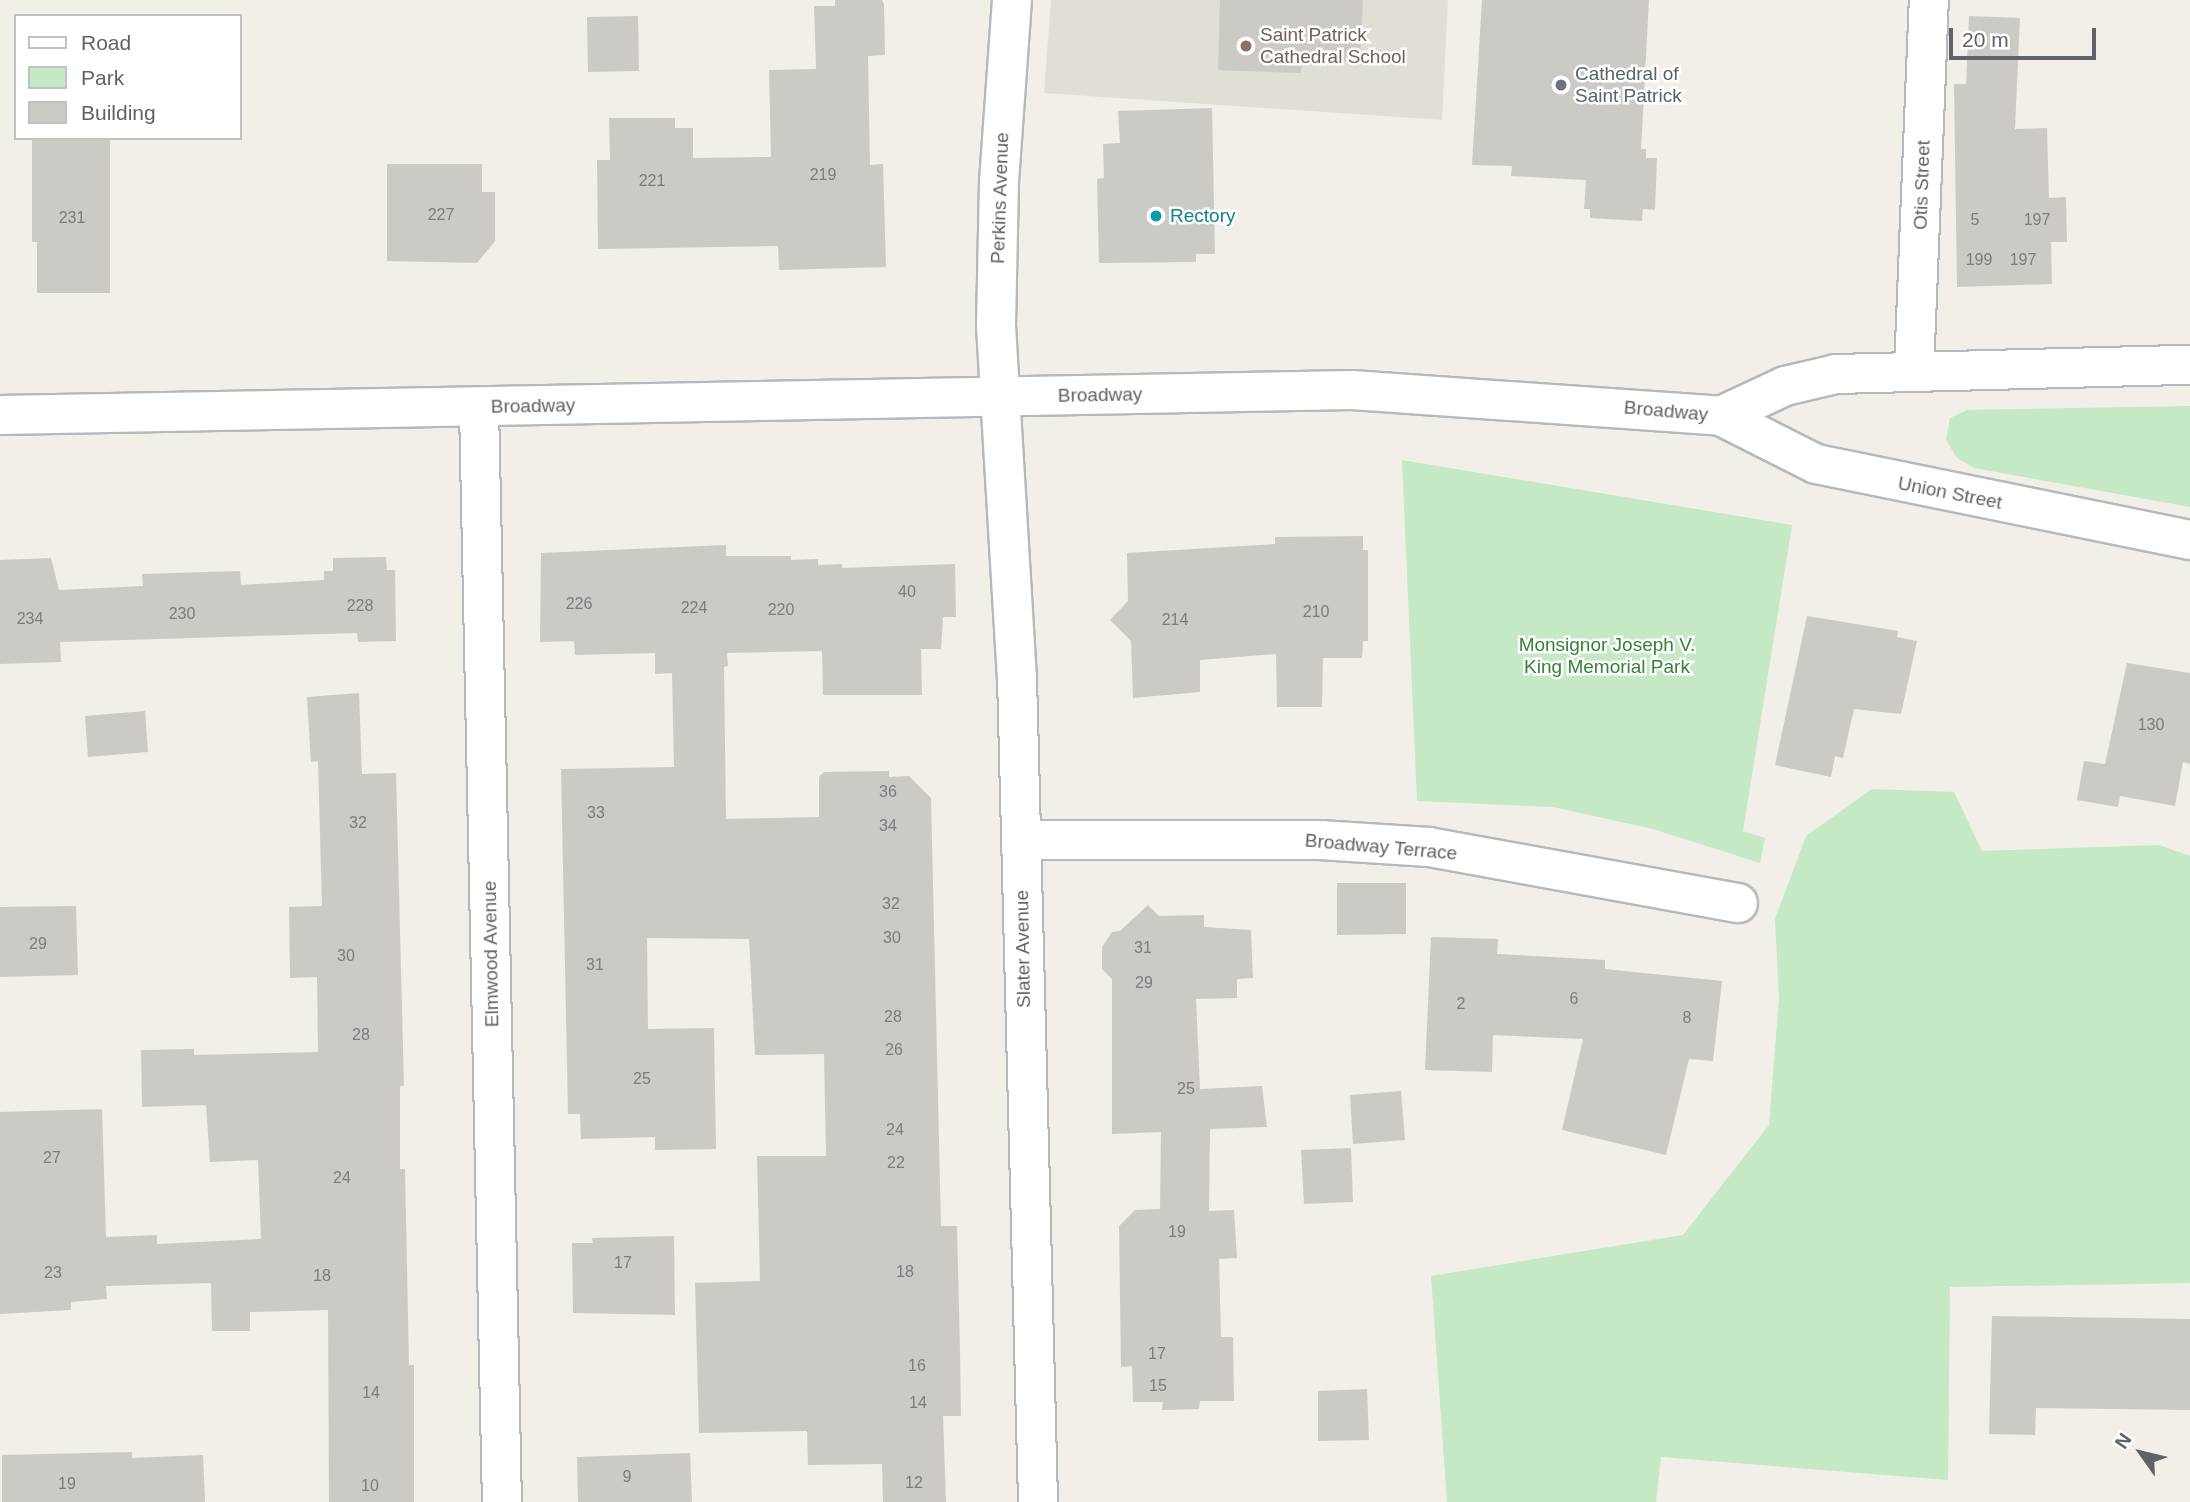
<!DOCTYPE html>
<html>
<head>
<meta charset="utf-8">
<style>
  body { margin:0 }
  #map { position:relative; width:2190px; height:1502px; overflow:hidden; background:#f1efe8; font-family:Arial,sans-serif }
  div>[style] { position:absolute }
  .education>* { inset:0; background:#e1ded6 }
  .green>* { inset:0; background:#c5e8c5 }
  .building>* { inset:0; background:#cccac5 }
  .roads { filter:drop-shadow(2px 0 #b5b8bc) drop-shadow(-2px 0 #b5b8bc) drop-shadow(0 2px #b5b8bc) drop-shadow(0 -2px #b5b8bc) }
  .minor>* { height:38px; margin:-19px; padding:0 19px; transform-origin:19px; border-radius:19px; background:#fff }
  .secondary>* { height:38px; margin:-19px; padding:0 19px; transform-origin:19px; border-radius:19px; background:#fff }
  .dots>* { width:19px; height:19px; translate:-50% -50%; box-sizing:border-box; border:4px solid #fff; border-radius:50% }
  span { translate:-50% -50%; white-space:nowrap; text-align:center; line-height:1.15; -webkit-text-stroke:5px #fff; paint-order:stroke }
  .number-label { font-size:16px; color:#7a7d7f }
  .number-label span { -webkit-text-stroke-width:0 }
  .education-label { font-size:19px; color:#785e54 }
  .left { translate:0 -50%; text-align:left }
  .worship-label { font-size:19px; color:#5b616d }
  .street-label { font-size:19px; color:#5f6368 }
  .culture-label { font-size:19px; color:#0d838f }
  .park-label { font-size:19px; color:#348238 }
  .legend { position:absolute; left:14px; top:14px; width:228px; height:126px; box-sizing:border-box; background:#fff; border:2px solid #bfc1c3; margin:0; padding:9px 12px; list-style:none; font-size:21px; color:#5f6368 }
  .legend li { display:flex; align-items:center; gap:14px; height:35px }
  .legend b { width:35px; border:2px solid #bfc1c3 }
  .north { position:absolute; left:2106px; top:1418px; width:70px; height:70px; -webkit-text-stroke:5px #fff; paint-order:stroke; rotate:304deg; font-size:19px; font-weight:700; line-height:28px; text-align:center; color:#5f6368 }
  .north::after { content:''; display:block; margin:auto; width:24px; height:32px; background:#5f6368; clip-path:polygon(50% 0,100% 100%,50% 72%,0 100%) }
  .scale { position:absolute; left:1949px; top:28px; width:147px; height:32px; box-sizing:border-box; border:4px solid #5f6368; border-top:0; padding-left:9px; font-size:21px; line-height:24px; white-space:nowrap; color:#5f6368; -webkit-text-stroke:5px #fff; paint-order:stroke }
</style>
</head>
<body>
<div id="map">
  <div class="education">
    <i style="clip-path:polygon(1051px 0,1448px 0,1442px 120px,1044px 93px)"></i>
  </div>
  <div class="green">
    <i style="clip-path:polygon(2190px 406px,2190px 507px,1974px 468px,1957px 458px,1946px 440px,1950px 418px,1967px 410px)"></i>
    <i style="clip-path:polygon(1402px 460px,1792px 525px,1743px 831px,1765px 838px,1760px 863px,1653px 829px,1553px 807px,1417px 801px)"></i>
    <i style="clip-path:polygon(1872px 789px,1954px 792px,1982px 851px,2159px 845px,2190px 856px,2190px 1283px,1950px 1287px,1948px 1480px,1661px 1457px,1656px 1502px,1447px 1502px,1431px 1276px,1683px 1235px,1769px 1125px,1779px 998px,1775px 919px,1806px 836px)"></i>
  </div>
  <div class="building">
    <i style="clip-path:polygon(835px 0,882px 0,884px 4px,885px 55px,868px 56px,870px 165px,883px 164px,886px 267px,779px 270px,778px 246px,598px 249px,597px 160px,610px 160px,609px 118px,675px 118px,675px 128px,693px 128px,693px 158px,771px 157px,769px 70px,816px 69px,814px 6px,835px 6px)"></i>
    <i style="clip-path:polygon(1220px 0,1363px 0,1360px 62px,1302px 60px,1301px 73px,1218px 70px)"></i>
    <i style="clip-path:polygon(1482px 0,1649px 0,1641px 149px,1646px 149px,1646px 158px,1657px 158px,1655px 210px,1643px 209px,1642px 221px,1590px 218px,1590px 209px,1584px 209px,1586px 180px,1511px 176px,1512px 166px,1472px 165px)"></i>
    <i style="clip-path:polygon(638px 16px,639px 71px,588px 72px,587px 17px)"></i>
    <i style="clip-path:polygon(1969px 16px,2020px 18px,2015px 129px,2047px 128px,2049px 198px,2066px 197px,2067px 242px,2051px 242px,2052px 284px,1957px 287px,1954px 84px,1966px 84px)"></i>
    <i style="clip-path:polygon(1212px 108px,1215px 254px,1196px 254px,1196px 262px,1099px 263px,1097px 179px,1104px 178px,1103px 144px,1120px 143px,1118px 111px)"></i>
    <i style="clip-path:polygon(32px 138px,110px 138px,110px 293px,37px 293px,37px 242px,32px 242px)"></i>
    <i style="clip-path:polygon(387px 164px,482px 164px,482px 192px,495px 192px,495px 241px,477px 263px,387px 261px)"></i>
    <i style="clip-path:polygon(1363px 536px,1363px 550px,1368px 550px,1368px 641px,1363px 641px,1362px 658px,1323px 658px,1322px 707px,1277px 707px,1276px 654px,1200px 660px,1200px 692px,1133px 698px,1131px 641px,1110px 620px,1128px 601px,1127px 553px,1275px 544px,1275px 537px)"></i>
    <i style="clip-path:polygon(726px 545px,726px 556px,791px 556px,791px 560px,818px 559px,818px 565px,842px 564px,842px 568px,955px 564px,956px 617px,943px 617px,941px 649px,921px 649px,922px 695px,823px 695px,822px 651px,727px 653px,728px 666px,724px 667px,726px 819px,819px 817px,819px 777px,824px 772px,889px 771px,889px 777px,909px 776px,931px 798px,941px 1226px,957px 1226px,960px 1351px,961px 1416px,943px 1416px,946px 1502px,883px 1502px,882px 1464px,808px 1465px,807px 1431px,699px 1433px,695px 1283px,760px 1281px,757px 1156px,826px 1156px,824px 1054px,755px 1055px,749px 939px,647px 938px,648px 1029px,714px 1028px,716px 1149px,655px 1150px,655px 1137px,581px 1139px,580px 1114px,568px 1114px,561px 769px,674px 767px,672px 673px,655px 674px,655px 653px,575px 655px,574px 641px,540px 642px,541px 553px)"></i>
    <i style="clip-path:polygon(386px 557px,387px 570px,395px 570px,396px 641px,358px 642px,357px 633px,60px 642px,61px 662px,0 664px,0 560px,51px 558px,59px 590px,143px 586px,142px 574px,240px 571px,241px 585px,324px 580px,324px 571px,333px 571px,333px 558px)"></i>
    <i style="clip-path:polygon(1807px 616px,1898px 631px,1897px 637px,1917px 641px,1901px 714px,1854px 709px,1843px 758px,1835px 756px,1831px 777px,1775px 765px)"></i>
    <i style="clip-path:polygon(2127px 663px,2190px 673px,2190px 764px,2183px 762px,2175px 806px,2120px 796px,2118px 807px,2077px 800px,2084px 761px,2105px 764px)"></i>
    <i style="clip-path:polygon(359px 693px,362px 774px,396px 773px,404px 1086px,400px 1086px,400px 1169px,405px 1169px,409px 1365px,414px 1365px,414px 1502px,329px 1502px,328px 1310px,250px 1312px,250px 1331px,212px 1331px,211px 1283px,106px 1286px,107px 1299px,71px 1302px,71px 1310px,0 1314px,0 1112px,102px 1109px,106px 1237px,157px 1235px,157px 1244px,261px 1239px,258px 1160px,210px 1162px,206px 1105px,142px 1107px,141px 1050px,194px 1049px,194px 1055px,318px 1052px,317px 977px,290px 978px,289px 907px,322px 906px,318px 761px,311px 762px,307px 697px)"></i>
    <i style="clip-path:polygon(145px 711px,148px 752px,88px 757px,85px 716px)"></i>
    <i style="clip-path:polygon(1337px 883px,1406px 883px,1406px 934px,1337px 935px)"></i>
    <i style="clip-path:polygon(1148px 905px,1159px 916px,1204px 915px,1204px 927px,1251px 930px,1253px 978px,1237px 979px,1237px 998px,1196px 999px,1200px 1089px,1262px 1086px,1267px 1127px,1210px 1129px,1209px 1211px,1234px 1210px,1237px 1258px,1219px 1259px,1221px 1337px,1233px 1337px,1234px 1401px,1200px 1401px,1199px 1409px,1162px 1410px,1163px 1402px,1133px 1402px,1132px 1366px,1121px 1367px,1119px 1226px,1135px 1210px,1160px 1209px,1161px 1132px,1112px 1134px,1112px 979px,1102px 969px,1102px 947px,1112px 932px,1120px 931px)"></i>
    <i style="clip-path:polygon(76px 906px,78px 975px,0 977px,0 907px)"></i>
    <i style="clip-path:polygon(1431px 937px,1498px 939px,1497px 954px,1605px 960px,1605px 969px,1722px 981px,1713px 1061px,1689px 1059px,1666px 1155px,1562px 1130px,1583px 1039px,1493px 1035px,1492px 1072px,1425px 1070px)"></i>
    <i style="clip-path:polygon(1401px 1091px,1405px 1140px,1353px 1144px,1350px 1095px)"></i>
    <i style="clip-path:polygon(1351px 1148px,1353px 1202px,1304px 1204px,1301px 1150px)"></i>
    <i style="clip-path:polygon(674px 1236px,675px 1315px,573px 1313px,572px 1243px,593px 1243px,592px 1238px)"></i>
    <i style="clip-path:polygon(1992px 1316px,2190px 1319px,2190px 1410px,2036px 1408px,2035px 1435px,1989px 1434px)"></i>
    <i style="clip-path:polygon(1367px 1389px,1369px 1440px,1318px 1441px,1318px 1391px)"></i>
    <i style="clip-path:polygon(132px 1452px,132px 1458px,203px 1455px,205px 1502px,2px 1502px,2px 1455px)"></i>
    <i style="clip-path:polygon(690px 1453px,692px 1502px,578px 1502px,577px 1457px)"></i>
  </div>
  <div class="roads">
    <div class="minor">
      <i style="left:1012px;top:0;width:182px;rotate:94.1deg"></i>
      <i style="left:999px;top:182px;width:144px;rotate:91.2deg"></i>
      <i style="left:996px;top:326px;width:352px;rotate:86.6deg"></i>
      <i style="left:1017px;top:677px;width:825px;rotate:88.54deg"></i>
      <i style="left:1914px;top:370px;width:370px;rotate:-87.7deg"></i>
      <i style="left:479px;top:407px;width:1095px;rotate:88.8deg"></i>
      <i style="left:1021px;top:840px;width:299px"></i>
      <i style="left:1320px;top:840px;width:109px;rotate:3.7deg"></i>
      <i style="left:1429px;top:847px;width:314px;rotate:10.3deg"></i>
    </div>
    <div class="secondary">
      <i style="left:0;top:415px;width:1352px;rotate:-1.06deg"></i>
      <i style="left:1352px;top:390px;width:370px;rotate:4deg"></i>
      <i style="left:1721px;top:416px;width:71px;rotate:-25.1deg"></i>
      <i style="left:1785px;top:386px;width:52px;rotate:-13.2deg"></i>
      <i style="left:1836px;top:374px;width:354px;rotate:-1.5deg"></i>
      <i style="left:1721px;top:416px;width:106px;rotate:26.8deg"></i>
      <i style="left:1816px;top:464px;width:382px;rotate:11.5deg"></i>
    </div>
  </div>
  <div class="dots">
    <i style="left:1246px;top:46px;background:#8d6e63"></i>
    <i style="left:1561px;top:85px;background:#6b7280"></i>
    <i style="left:1156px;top:216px;background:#0f9aa8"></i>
  </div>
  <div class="number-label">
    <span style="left:823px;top:175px">219</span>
    <span style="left:652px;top:181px">221</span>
    <span style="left:441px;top:215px">227</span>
    <span style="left:72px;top:218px">231</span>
    <span style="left:1975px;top:220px">5</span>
    <span style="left:2037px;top:220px">197</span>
    <span style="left:1979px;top:260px">199</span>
    <span style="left:2023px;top:260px">197</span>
    <span style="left:907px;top:592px">40</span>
    <span style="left:579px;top:604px">226</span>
    <span style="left:360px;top:606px">228</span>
    <span style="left:694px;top:608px">224</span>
    <span style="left:781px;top:610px">220</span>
    <span style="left:1316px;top:612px">210</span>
    <span style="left:182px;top:614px">230</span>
    <span style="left:30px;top:619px">234</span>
    <span style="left:1175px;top:620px">214</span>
    <span style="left:2151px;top:725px">130</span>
    <span style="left:888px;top:792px">36</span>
    <span style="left:596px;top:813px">33</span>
    <span style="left:358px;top:823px">32</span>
    <span style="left:888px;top:826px">34</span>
    <span style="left:891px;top:904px">32</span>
    <span style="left:892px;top:938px">30</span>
    <span style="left:38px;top:944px">29</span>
    <span style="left:1143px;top:948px">31</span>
    <span style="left:346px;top:956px">30</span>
    <span style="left:595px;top:965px">31</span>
    <span style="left:1144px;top:983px">29</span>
    <span style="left:1574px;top:999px">6</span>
    <span style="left:1461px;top:1004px">2</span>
    <span style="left:893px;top:1017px">28</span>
    <span style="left:1687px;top:1018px">8</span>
    <span style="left:361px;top:1035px">28</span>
    <span style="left:894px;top:1050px">26</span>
    <span style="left:642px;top:1079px">25</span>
    <span style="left:1186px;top:1089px">25</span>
    <span style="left:895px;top:1130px">24</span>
    <span style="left:52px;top:1158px">27</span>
    <span style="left:896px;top:1163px">22</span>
    <span style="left:342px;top:1178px">24</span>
    <span style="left:1177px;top:1232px">19</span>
    <span style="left:623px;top:1263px">17</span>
    <span style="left:905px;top:1272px">18</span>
    <span style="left:53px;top:1273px">23</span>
    <span style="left:322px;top:1276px">18</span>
    <span style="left:1157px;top:1354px">17</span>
    <span style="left:917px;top:1366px">16</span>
    <span style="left:1158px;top:1386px">15</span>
    <span style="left:371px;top:1393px">14</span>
    <span style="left:918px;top:1403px">14</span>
    <span style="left:627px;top:1477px">9</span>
    <span style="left:914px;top:1483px">12</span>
    <span style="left:67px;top:1484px">19</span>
    <span style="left:370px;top:1486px">10</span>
  </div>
  <div class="education-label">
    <span class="left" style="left:1260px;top:46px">Saint Patrick<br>Cathedral School</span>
  </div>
  <div class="worship-label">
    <span class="left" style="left:1575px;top:85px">Cathedral of<br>Saint Patrick</span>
  </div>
  <div class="street-label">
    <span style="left:1922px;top:185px;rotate:-88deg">Otis Street</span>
    <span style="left:1000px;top:198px;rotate:-88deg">Perkins Avenue</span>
    <span style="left:1100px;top:395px;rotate:-1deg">Broadway</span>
    <span style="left:533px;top:406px;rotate:-1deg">Broadway</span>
    <span style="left:1666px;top:411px;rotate:5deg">Broadway</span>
    <span style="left:1950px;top:493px;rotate:11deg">Union Street</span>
    <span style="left:1381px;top:847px;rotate:5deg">Broadway Terrace</span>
    <span style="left:1023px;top:949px;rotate:-91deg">Slater Avenue</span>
    <span style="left:491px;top:954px;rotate:-91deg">Elmwood Avenue</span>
  </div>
  <div class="culture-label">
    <span class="left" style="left:1170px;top:216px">Rectory</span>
  </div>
  <div class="park-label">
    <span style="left:1607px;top:656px">Monsignor Joseph V.<br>King Memorial Park</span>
  </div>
  <ul class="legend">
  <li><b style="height:9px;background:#fff"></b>Road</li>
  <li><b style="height:19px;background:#c5e8c5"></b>Park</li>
  <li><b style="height:19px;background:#cccac5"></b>Building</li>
  </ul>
  <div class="north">N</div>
  <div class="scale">20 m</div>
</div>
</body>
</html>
